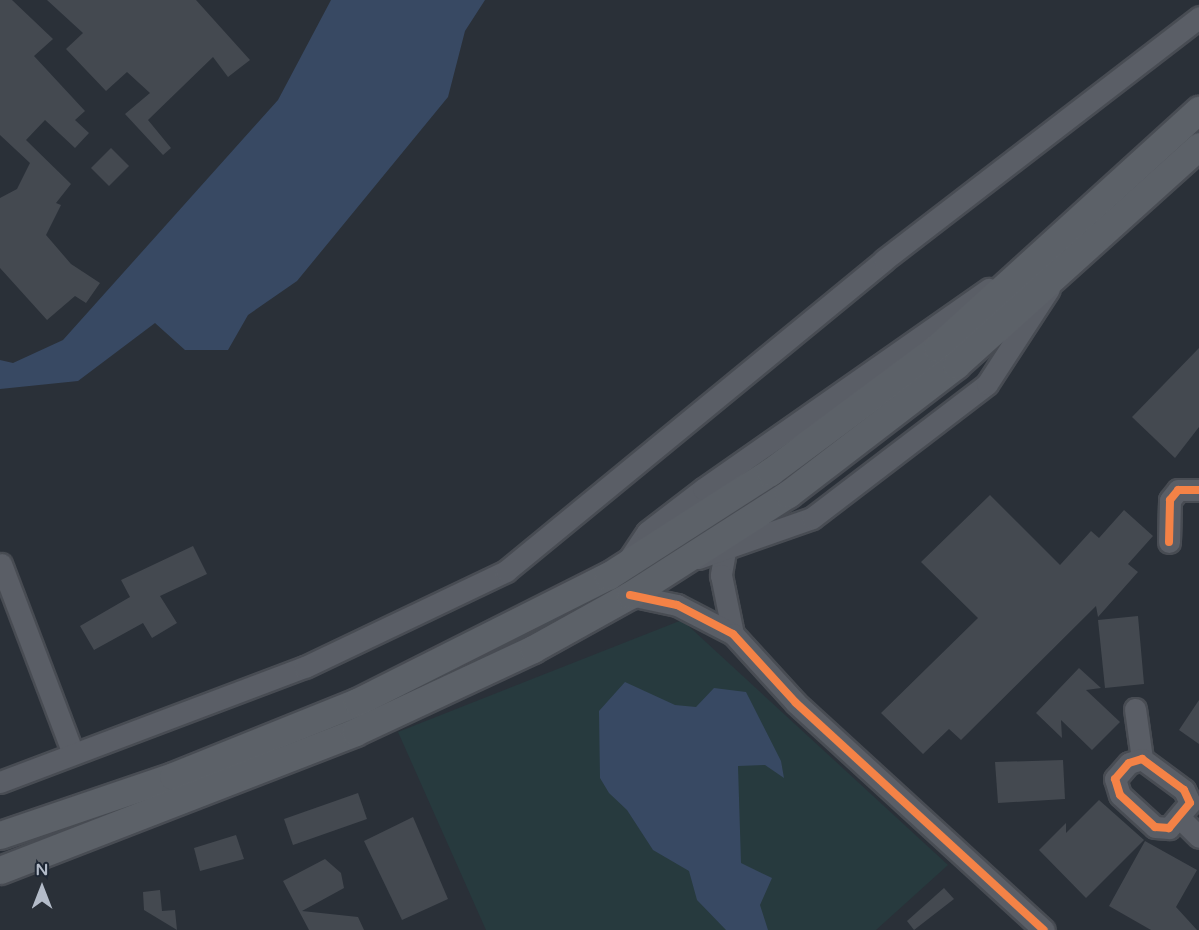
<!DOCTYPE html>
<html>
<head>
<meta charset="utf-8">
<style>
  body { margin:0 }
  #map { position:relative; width:1199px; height:930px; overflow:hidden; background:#2a3038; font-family:"Varela Round",sans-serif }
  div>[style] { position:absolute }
  .green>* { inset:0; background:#273a3e }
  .water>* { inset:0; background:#384963 }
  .building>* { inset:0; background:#444950 }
  .roads { filter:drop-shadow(2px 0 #484c53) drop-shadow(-2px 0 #484c53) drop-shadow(0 2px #484c53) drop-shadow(0 -2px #484c53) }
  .minor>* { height:21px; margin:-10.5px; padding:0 10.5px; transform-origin:10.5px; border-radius:10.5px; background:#5a5e66 }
  .major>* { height:27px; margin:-13.5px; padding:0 13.5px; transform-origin:13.5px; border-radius:13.5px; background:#5c6168 }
  .cycleway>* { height:8px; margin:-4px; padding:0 4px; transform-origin:4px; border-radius:4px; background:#f48246 }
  span { translate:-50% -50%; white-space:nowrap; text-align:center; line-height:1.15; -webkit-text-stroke:5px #1d2633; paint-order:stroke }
  .north { position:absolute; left:12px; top:858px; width:60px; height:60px; -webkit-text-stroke:4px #1d2633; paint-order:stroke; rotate:0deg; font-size:16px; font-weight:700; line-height:24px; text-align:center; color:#b4bcc9 }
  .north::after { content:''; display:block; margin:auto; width:21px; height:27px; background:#b4bcc9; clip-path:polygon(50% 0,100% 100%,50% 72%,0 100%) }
</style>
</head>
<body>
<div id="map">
  <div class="green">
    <i style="clip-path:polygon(682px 620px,948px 865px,876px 930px,486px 930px,398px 732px)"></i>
  </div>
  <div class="water">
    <i style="clip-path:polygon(331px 0,485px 0,465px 31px,448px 97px,297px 281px,248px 315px,228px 350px,185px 350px,155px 323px,78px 381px,0 389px,0 360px,13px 363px,63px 340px,278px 100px)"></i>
    <i style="clip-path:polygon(625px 682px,675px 705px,696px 707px,714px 688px,746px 692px,781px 761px,784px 778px,765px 765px,738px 766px,741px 863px,772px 878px,760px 905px,768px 930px,726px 930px,697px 900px,689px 871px,653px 850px,627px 810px,609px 793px,600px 778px,599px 711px)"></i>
  </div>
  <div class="building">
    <i style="clip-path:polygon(0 0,12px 0,53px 39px,34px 56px,85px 111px,75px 120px,89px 133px,75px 148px,45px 120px,26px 140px,71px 184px,56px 203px,61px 205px,46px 235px,71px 264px,100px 283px,86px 303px,75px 296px,47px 320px,0 268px,0 198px,17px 189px,30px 163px,0 135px)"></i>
    <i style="clip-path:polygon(47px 0,196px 0,250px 60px,228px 77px,213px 57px,148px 120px,171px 148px,163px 155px,125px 114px,150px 93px,127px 72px,106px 91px,66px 49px,83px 33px)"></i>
    <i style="clip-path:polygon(111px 148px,129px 166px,109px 186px,91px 168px)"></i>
    <i style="clip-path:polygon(1199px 348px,1199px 427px,1175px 458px,1132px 417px)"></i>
    <i style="clip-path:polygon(990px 495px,1060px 565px,1091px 531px,1099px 538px,1124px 510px,1153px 536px,1128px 564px,1138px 572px,1098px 617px,1096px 606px,961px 740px,949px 729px,923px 754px,881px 713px,978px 618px,921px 562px)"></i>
    <i style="clip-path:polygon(193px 546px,207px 574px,160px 596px,177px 623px,152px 638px,143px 623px,94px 650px,80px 626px,130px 597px,121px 580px)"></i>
    <i style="clip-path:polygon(1138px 616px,1144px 684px,1105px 688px,1098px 620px)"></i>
    <i style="clip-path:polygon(1079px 668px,1101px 688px,1086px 690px,1120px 722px,1092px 750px,1061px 720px,1062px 738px,1036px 713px)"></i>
    <i style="clip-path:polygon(1199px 700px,1199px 744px,1179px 730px)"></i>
    <i style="clip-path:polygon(1063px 760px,1065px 799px,998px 803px,995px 762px)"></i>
    <i style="clip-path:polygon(358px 793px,367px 819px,293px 845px,284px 819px)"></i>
    <i style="clip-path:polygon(1099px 800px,1144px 840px,1086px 898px,1039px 850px,1066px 823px,1066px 833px)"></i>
    <i style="clip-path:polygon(413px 817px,448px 899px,402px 920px,364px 841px)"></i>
    <i style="clip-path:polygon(236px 835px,244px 859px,200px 871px,194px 848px)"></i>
    <i style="clip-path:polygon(1145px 841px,1197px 870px,1176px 907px,1197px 930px,1151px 930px,1109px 906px)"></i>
    <i style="clip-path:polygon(325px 859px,341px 873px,344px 888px,302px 911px,358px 917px,364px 930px,309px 930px,283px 881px)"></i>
    <i style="clip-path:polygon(944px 888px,954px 899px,914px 930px,907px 921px)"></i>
    <i style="clip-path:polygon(160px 890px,162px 911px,175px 910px,177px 930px,144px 910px,143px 892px)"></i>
  </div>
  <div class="roads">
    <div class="minor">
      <i style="left:727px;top:540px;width:36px;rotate:100deg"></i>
      <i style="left:721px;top:575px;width:60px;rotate:78.5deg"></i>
      <i style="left:1169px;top:542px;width:42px;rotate:-88.6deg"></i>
      <i style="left:1170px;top:500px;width:13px;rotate:-51deg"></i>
      <i style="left:1178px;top:490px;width:21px"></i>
      <i style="left:698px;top:558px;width:121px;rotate:-19.3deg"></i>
      <i style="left:812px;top:518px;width:220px;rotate:-37.4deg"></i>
      <i style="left:987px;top:384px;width:113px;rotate:-56.9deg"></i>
      <i style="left:629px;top:559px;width:32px;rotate:-56deg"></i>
      <i style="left:647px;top:532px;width:71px;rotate:-37.5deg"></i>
      <i style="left:703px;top:489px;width:349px;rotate:-35deg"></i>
      <i style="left:1px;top:564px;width:203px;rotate:69.2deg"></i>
      <i style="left:630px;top:595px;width:48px;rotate:12deg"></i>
      <i style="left:677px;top:605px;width:63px;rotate:27.4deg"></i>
      <i style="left:733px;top:634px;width:93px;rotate:47.6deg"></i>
      <i style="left:796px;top:703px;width:336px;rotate:42.5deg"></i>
      <i style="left:1135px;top:709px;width:50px;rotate:82deg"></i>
      <i style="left:1142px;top:759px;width:52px;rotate:36.4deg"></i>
      <i style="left:1184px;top:790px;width:14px;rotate:65deg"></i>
      <i style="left:1190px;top:803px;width:33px;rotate:130deg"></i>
      <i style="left:1169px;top:828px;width:14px;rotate:-176deg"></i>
      <i style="left:1155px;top:827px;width:47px;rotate:-137.6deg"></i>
      <i style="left:1120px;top:795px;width:17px;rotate:-107deg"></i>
      <i style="left:1115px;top:779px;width:21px;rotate:-49deg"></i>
      <i style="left:1129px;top:763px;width:14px;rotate:-17deg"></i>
      <i style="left:0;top:782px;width:326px;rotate:-20.7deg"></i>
      <i style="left:305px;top:667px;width:223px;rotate:-25.5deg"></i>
      <i style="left:506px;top:571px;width:489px;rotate:-39.4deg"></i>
      <i style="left:884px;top:260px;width:398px;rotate:-37.6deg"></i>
      <i style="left:1181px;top:819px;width:25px;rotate:45deg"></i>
    </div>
    <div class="major">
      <i style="left:0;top:835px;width:183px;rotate:-18.8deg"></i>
      <i style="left:173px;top:776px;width:198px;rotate:-21.9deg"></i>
      <i style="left:357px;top:702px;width:281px;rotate:-26.7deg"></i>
      <i style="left:608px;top:576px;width:193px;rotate:-32.7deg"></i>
      <i style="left:770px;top:472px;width:208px;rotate:-36.6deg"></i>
      <i style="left:937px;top:348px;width:354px;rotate:-42.3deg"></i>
      <i style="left:0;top:870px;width:381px;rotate:-21.2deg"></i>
      <i style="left:355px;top:732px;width:196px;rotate:-25deg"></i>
      <i style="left:533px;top:649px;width:111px;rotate:-29.1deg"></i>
      <i style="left:630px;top:595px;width:188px;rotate:-32.6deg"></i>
      <i style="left:788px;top:494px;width:212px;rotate:-37.5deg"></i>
      <i style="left:956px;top:365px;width:327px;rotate:-42deg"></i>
    </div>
  </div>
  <div class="cycleway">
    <i style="left:1169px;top:542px;width:42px;rotate:-88.6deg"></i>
    <i style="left:1170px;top:500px;width:13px;rotate:-51deg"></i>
    <i style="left:1178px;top:490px;width:21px"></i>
    <i style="left:630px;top:595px;width:48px;rotate:12deg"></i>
    <i style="left:677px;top:605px;width:63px;rotate:27.4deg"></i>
    <i style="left:733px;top:634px;width:93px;rotate:47.6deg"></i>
    <i style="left:796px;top:703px;width:336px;rotate:42.5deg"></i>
    <i style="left:1142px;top:759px;width:52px;rotate:36.4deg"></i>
    <i style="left:1184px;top:790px;width:14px;rotate:65deg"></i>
    <i style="left:1190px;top:803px;width:33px;rotate:130deg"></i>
    <i style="left:1169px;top:828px;width:14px;rotate:-176deg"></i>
    <i style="left:1155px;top:827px;width:47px;rotate:-137.6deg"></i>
    <i style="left:1120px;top:795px;width:17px;rotate:-107deg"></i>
    <i style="left:1115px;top:779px;width:21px;rotate:-49deg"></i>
    <i style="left:1129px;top:763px;width:14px;rotate:-17deg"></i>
  </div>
  <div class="north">N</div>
</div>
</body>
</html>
